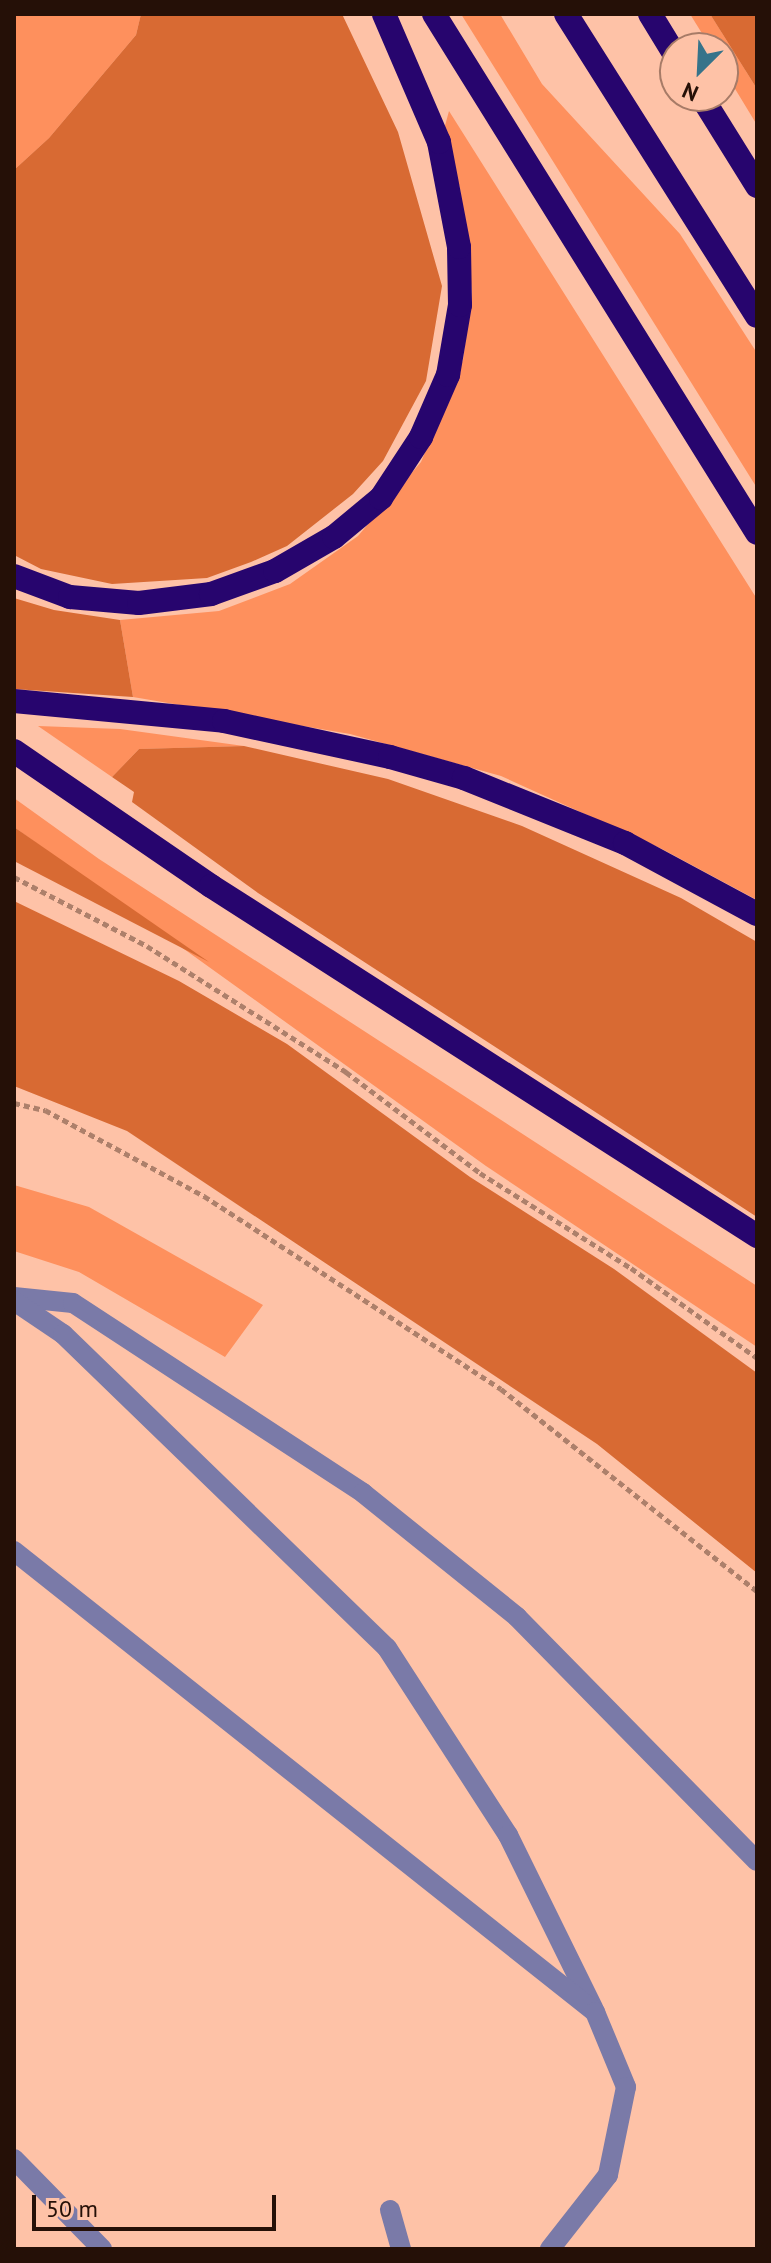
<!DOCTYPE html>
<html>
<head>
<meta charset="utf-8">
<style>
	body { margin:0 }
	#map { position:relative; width:771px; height:2263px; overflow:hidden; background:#fec2a7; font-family:"PT Sans",sans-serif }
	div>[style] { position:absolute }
	.green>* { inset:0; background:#fe905d }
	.forest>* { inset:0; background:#d86a33 }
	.path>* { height:5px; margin-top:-2.5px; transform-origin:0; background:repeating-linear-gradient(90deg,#ad806b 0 6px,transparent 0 10px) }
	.minor>* { height:20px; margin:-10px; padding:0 10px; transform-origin:10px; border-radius:10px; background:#7a7aa8 }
	.highway>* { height:24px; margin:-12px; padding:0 12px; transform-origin:12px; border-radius:12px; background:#27056e }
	span { translate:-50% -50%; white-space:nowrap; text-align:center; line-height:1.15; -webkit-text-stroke:6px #fec2a7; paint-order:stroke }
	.frame { position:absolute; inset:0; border:16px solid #251007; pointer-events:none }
	.north { position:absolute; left:659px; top:32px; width:80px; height:80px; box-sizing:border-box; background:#fec2a7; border:2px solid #a77b67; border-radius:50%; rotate:204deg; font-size:22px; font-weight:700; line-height:32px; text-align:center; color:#251007 }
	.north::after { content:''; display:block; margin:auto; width:28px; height:36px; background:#36738a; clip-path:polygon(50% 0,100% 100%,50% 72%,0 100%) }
	.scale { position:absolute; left:32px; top:2195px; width:244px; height:36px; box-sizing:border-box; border:4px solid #251007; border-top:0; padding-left:10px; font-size:24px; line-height:28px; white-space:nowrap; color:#251007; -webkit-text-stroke:6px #fec2a7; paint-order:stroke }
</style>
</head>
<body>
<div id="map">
	<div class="green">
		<i style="clip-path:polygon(14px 14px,141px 14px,136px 35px,49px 138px,14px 170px)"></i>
		<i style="clip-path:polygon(461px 14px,500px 14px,542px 84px,680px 234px,757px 353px,757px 488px)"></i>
		<i style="clip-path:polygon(690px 14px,710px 14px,757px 89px,757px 125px,723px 69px,723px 48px,711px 48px)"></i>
		<i style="clip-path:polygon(449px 111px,757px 599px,757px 900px,662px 849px,501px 776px,350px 734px,133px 697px,120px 620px,219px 611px,290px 584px,358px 536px,421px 462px,463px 360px,472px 292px,460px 188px,443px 133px)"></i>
		<i style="clip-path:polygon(38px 726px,120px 729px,244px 746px,139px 749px,112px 777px)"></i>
		<i style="clip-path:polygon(14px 798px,99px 859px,757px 1286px,757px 1347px,486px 1166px,14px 827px)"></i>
		<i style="clip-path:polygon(14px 1185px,89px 1207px,263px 1305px,225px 1357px,79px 1272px,14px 1251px)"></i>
	</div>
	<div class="forest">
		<i style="clip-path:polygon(141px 14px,342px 14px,398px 132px,442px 286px,426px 381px,383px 461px,353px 494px,287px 546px,251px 562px,207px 578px,112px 584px,41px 569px,14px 555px,14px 170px,49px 138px,136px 35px)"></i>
		<i style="clip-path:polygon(710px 14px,757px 14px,757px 89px)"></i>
		<i style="clip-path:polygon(14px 598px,54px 610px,120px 620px,133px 697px,14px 689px)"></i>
		<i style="clip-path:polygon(244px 746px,388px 779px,522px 826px,681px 898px,757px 942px,757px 1217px,258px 893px,132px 802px,134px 792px,112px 777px,139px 749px)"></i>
		<i style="clip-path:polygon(14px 827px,209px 962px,14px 861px)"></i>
		<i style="clip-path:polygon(14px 901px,179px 981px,287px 1044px,470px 1177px,614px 1269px,757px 1373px,757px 1573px,597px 1444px,127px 1131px,14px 1086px)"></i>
	</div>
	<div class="path">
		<i style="left:14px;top:877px;width:150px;rotate:27.4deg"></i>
		<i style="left:147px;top:946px;width:236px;rotate:32.3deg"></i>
		<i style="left:346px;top:1072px;width:168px;rotate:37deg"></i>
		<i style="left:480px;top:1173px;width:178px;rotate:32.2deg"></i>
		<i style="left:631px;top:1268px;width:155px;rotate:35.5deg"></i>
		<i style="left:14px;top:1103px;width:32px;rotate:13deg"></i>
		<i style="left:45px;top:1110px;width:181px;rotate:28.4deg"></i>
		<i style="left:204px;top:1196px;width:354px;rotate:33deg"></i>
		<i style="left:501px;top:1389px;width:326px;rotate:38.3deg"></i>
	</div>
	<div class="minor">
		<i style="left:14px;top:1297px;width:59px;rotate:5.8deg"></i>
		<i style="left:73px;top:1303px;width:347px;rotate:33.2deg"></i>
		<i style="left:363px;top:1493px;width:198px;rotate:38.8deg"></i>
		<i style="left:517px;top:1617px;width:342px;rotate:45.5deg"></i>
		<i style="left:14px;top:1301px;width:59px;rotate:34deg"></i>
		<i style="left:63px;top:1334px;width:451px;rotate:44.1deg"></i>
		<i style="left:387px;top:1648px;width:223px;rotate:57.1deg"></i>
		<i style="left:508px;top:1835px;width:193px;rotate:63.8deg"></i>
		<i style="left:14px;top:1551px;width:742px;rotate:38.43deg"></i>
		<i style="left:595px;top:2012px;width:81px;rotate:67.5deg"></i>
		<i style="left:626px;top:2087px;width:90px;rotate:101.6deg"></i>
		<i style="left:608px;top:2175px;width:94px;rotate:128.1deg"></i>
		<i style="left:14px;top:2159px;width:126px;rotate:45.6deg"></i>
		<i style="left:390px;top:2210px;width:41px;rotate:74.2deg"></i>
	</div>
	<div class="highway">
		<i style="left:434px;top:14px;width:611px;rotate:58.1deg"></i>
		<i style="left:566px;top:14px;width:357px;rotate:57.7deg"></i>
		<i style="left:650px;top:14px;width:48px;rotate:58.6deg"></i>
		<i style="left:701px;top:96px;width:106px;rotate:58.1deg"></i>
		<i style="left:14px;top:576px;width:60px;rotate:20.6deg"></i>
		<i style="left:70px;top:597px;width:69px;rotate:5deg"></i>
		<i style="left:139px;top:603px;width:73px;rotate:-7.1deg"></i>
		<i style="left:211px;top:594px;width:68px;rotate:-19.8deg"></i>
		<i style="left:275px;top:571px;width:68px;rotate:-30deg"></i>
		<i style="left:334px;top:537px;width:61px;rotate:-39.7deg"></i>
		<i style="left:381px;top:498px;width:73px;rotate:-56.7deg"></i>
		<i style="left:421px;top:437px;width:68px;rotate:-66.5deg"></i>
		<i style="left:448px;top:375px;width:71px;rotate:-80.3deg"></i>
		<i style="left:460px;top:305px;width:58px;rotate:-91deg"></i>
		<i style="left:459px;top:247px;width:107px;rotate:-100.8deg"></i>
		<i style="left:439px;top:142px;width:139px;rotate:-113.3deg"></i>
		<i style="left:14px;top:701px;width:211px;rotate:5.4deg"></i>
		<i style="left:224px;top:721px;width:170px;rotate:12.2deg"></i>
		<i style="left:390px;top:757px;width:77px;rotate:15.8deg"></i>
		<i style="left:464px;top:778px;width:174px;rotate:22deg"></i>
		<i style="left:625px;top:843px;width:150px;rotate:28.3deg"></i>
		<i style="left:14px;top:751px;width:239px;rotate:34.4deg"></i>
		<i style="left:211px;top:886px;width:649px;rotate:32.66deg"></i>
	</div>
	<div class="frame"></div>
	<div class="north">N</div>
	<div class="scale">50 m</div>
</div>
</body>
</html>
